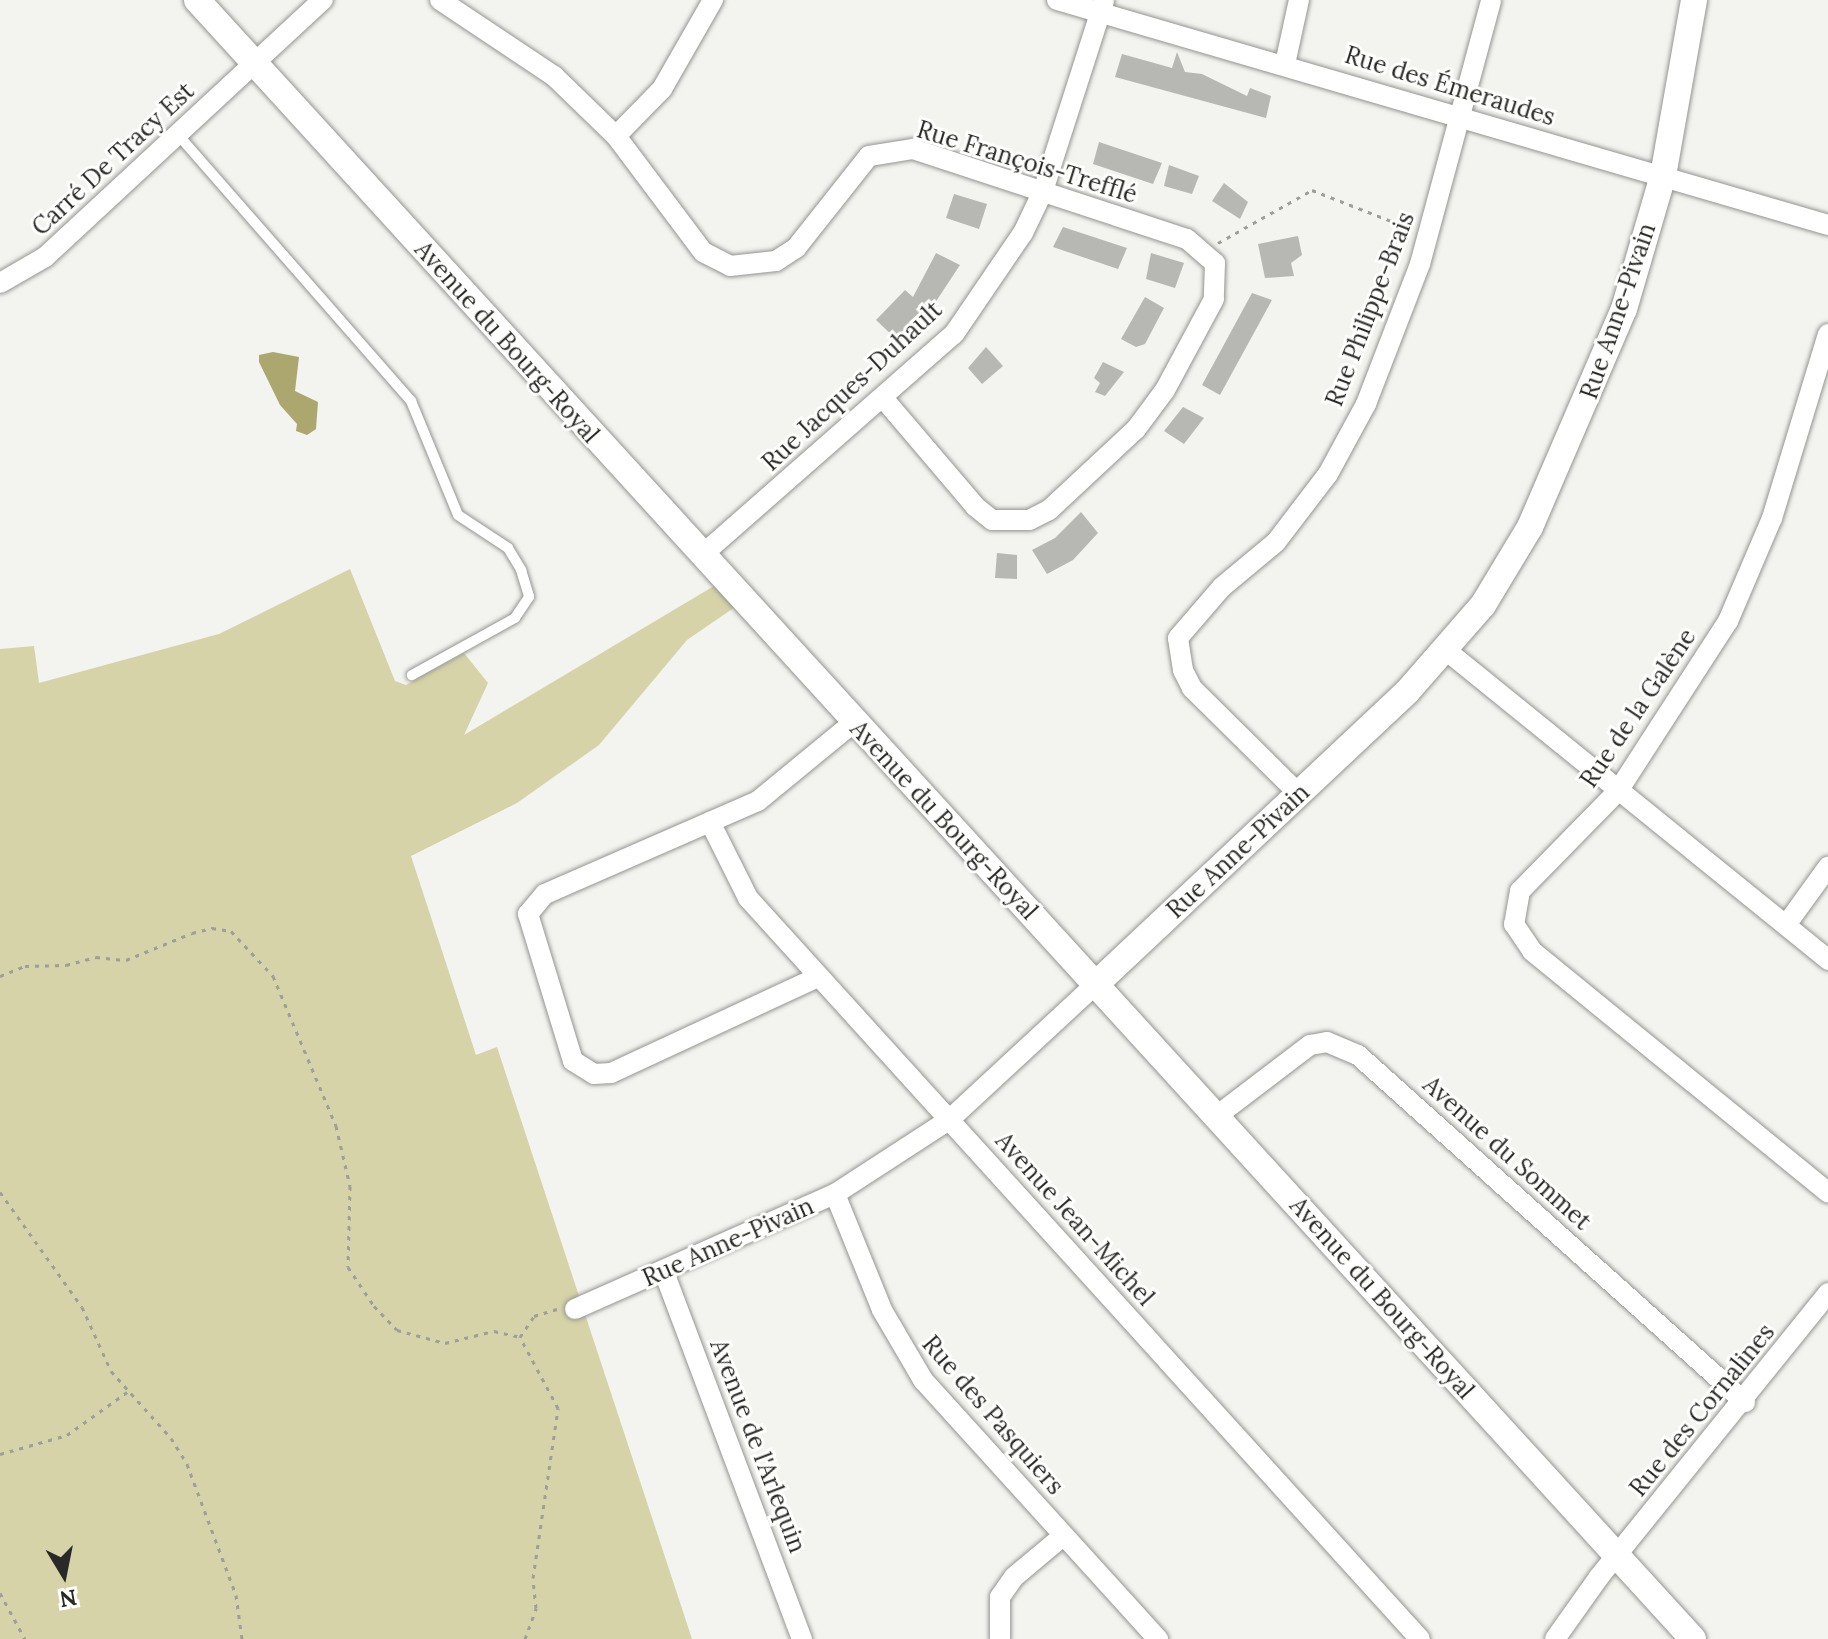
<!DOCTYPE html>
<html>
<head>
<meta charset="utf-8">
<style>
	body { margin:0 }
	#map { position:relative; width:1828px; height:1639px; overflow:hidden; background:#f3f3f0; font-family:Lora,serif }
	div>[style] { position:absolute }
	.green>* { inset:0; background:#d5d3a7 }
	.water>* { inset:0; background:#aba76f }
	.building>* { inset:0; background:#b7b7b4 }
	.path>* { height:3px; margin-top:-1.5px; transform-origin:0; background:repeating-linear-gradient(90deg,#9e9e9b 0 4px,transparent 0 10px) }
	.roads { filter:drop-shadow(0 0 2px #949491) drop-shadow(0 0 2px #949491) }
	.service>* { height:10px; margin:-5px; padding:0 5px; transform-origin:5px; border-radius:5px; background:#fff }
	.minor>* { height:20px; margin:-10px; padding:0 10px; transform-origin:10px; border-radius:10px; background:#fff }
	.tertiary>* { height:26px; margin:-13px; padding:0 13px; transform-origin:13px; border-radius:13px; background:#fff }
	span { translate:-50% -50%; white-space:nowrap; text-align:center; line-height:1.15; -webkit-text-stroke:6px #fffffe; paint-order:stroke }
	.street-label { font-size:24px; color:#292927 }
	.north { position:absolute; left:24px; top:1535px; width:80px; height:80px; -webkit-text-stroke:6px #fffffe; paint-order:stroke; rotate:170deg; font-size:22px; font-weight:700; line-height:32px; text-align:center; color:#292927 }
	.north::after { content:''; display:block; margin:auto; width:28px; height:36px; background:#292927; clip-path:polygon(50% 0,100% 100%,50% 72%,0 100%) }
</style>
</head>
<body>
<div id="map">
	<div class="green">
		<i style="clip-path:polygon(350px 569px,395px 681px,406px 685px,464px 653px,488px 683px,464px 735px,719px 583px,735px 607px,687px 640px,599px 745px,517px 803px,411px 856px,476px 1055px,497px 1047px,692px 1639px,0 1639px,0 649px,34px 646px,39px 683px,219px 634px)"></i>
	</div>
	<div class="water">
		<i style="clip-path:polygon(273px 352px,299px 357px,295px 391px,318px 402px,316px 429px,307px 435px,296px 431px,297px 424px,280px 405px,259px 362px,259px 355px)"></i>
	</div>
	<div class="building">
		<i style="clip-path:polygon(1177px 52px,1185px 72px,1202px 74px,1247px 96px,1250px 88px,1271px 96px,1266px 118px,1115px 77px,1122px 54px,1172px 68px)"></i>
		<i style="clip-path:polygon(1099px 142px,1162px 163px,1153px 184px,1093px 164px)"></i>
		<i style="clip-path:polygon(1169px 165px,1199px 176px,1192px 194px,1164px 186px)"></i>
		<i style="clip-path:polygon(1224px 183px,1248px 202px,1240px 219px,1212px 201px)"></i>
		<i style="clip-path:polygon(954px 194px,987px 204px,979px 229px,946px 218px)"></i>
		<i style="clip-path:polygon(1063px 227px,1127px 248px,1118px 269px,1053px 247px)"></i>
		<i style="clip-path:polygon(1298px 236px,1302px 255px,1291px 263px,1294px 276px,1265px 278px,1258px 244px)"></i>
		<i style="clip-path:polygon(936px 253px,960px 265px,933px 306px,895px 338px,876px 320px,905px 290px,913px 297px)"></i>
		<i style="clip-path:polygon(1151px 253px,1184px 263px,1175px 288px,1146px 279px)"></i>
		<i style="clip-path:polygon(1252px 293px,1272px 300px,1220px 395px,1202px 385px)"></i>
		<i style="clip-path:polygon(1145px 297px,1164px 308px,1145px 344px,1136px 347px,1121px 339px)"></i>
		<i style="clip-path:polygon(986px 347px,1003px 366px,982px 384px,968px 368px)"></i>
		<i style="clip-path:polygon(1103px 362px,1124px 372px,1105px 396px,1095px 392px,1100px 383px,1094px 378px)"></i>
		<i style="clip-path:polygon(1183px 407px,1204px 418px,1184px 444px,1164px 431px)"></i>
		<i style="clip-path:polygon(1081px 512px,1098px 533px,1073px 560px,1047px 574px,1032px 550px,1055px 538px)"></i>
		<i style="clip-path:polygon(997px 553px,1017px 555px,1017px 579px,995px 578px)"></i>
	</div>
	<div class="path">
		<i style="left:1218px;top:243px;width:108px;rotate:-29.4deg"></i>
		<i style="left:1312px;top:190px;width:104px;rotate:21.4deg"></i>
		<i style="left:0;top:976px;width:27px;rotate:-22deg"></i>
		<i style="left:25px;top:966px;width:41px;rotate:-1.4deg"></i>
		<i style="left:66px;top:965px;width:31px;rotate:-15deg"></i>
		<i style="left:96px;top:957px;width:30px;rotate:6deg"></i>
		<i style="left:126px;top:960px;width:71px;rotate:-22.2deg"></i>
		<i style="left:192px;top:933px;width:21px;rotate:-14deg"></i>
		<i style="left:212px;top:928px;width:19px;rotate:9deg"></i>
		<i style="left:231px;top:931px;width:62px;rotate:47deg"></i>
		<i style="left:273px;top:976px;width:163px;rotate:67.2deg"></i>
		<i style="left:336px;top:1126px;width:62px;rotate:76.9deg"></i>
		<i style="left:350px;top:1186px;width:81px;rotate:91.4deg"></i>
		<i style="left:348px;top:1267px;width:47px;rotate:56.3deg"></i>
		<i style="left:374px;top:1306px;width:33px;rotate:46deg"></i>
		<i style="left:397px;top:1330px;width:50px;rotate:15.2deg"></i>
		<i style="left:445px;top:1343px;width:50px;rotate:-13.8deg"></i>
		<i style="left:494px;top:1331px;width:27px;rotate:13deg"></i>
		<i style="left:0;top:1192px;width:141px;rotate:54.5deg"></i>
		<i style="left:82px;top:1307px;width:70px;rotate:65.6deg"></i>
		<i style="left:111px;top:1371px;width:90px;rotate:48.2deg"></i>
		<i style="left:171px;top:1438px;width:31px;rotate:58deg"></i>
		<i style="left:187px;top:1464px;width:140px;rotate:69.5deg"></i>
		<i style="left:236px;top:1595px;width:44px;rotate:82.2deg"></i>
		<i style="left:0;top:1454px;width:70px;rotate:-15.8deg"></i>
		<i style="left:67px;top:1435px;width:74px;rotate:-35.6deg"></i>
		<i style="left:0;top:1593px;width:52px;rotate:61.5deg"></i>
		<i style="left:525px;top:1639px;width:33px;rotate:-70deg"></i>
		<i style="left:536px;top:1608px;width:30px;rotate:-96deg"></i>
		<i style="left:533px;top:1578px;width:172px;rotate:-81.6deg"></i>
		<i style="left:558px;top:1408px;width:81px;rotate:-118.2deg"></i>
		<i style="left:520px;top:1337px;width:25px;rotate:-56deg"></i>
		<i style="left:534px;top:1316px;width:24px;rotate:-17deg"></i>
	</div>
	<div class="roads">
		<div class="service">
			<i style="left:180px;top:137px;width:351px;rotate:48.8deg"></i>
			<i style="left:411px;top:401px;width:123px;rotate:67.6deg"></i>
			<i style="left:458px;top:515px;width:60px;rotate:33.4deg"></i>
			<i style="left:508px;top:548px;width:26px;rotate:59deg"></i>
			<i style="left:521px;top:570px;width:28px;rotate:73deg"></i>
			<i style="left:529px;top:597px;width:25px;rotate:124deg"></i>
			<i style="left:515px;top:618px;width:118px;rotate:151deg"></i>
		</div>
		<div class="minor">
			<i style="left:440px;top:0;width:137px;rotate:33.7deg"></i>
			<i style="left:554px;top:76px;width:86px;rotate:44.1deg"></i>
			<i style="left:616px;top:136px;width:145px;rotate:53.1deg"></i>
			<i style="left:703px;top:252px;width:30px;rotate:27deg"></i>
			<i style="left:730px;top:266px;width:46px;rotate:-6.2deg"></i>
			<i style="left:776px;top:261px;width:24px;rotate:-33deg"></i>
			<i style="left:796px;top:248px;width:117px;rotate:-51.6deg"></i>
			<i style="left:869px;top:156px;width:45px;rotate:-9deg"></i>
			<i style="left:913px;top:149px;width:288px;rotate:18.2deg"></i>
			<i style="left:1187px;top:239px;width:37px;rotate:41deg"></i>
			<i style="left:1215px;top:263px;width:36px;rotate:92deg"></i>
			<i style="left:1214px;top:299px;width:103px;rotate:118.3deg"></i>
			<i style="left:1165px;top:390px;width:49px;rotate:126.6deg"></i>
			<i style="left:1136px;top:429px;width:119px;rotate:137deg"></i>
			<i style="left:1049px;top:510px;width:22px;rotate:153deg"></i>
			<i style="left:1029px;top:520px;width:37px;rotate:180deg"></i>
			<i style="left:992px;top:520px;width:22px;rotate:-141deg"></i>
			<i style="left:975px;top:506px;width:142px;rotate:-130.4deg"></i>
			<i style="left:1057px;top:0;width:803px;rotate:16.27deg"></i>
			<i style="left:1285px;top:64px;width:66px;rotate:-77.7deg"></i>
			<i style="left:616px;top:136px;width:66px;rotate:-45.6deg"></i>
			<i style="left:662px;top:89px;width:103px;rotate:-60.2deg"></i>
			<i style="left:0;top:283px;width:52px;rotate:-30deg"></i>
			<i style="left:45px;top:257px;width:379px;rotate:-42.8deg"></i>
			<i style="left:1828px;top:334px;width:192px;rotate:106.9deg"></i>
			<i style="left:1772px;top:518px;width:112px;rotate:113.1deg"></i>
			<i style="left:1728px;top:621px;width:202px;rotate:122.9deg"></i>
			<i style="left:1618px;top:791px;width:140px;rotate:134.4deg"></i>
			<i style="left:1520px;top:891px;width:34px;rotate:100deg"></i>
			<i style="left:1514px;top:924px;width:32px;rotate:56deg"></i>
			<i style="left:1532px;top:951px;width:382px;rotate:39.2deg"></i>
			<i style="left:702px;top:555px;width:335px;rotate:-41.3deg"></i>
			<i style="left:954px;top:334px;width:122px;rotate:-55.7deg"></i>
			<i style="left:1023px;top:233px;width:47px;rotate:-64.5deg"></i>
			<i style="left:1043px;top:191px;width:200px;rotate:-72.2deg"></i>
			<i style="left:1447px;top:651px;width:491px;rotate:39deg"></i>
			<i style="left:1299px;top:794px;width:151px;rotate:-135.3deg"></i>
			<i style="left:1192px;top:688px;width:20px;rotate:-117deg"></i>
			<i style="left:1183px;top:670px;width:32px;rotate:-99deg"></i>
			<i style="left:1178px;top:638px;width:67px;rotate:-49.2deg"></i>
			<i style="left:1222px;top:587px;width:70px;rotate:-39.8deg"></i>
			<i style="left:1276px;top:542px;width:86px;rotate:-52.6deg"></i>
			<i style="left:1328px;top:474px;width:80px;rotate:-61.5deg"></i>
			<i style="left:1366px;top:404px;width:150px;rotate:-68.9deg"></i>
			<i style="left:1420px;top:264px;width:273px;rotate:-74.9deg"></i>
			<i style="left:710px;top:822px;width:85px;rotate:63.4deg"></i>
			<i style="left:748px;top:898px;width:1000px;rotate:47.8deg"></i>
			<i style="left:1786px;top:925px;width:72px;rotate:-54.1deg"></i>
			<i style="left:818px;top:977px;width:228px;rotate:155.1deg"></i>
			<i style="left:611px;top:1073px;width:17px;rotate:177deg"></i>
			<i style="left:594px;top:1074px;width:25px;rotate:-148deg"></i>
			<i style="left:573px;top:1061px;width:154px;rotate:-107deg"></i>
			<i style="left:528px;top:914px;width:26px;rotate:-50deg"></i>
			<i style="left:545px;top:894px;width:232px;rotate:-23.6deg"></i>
			<i style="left:758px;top:801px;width:123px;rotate:-39.4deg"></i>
			<i style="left:1218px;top:1115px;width:116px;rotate:-37.3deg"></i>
			<i style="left:1310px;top:1045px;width:17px;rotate:-10deg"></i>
			<i style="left:1327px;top:1042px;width:34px;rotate:23deg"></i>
			<i style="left:1358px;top:1055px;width:520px;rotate:41.88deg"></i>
			<i style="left:835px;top:1194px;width:125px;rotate:67.9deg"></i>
			<i style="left:882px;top:1310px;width:81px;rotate:59.6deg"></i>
			<i style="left:923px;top:1380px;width:350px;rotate:47.8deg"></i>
			<i style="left:664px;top:1272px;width:392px;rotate:69.4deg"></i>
			<i style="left:575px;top:1309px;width:284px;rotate:-23.9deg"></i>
			<i style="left:835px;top:1194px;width:136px;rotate:-33deg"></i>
			<i style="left:949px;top:1120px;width:200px;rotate:-42.8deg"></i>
			<i style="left:1000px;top:1639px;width:42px;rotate:-90deg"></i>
			<i style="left:1000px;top:1597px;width:24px;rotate:-55deg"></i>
			<i style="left:1014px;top:1577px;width:64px;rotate:-39.9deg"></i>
			<i style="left:1555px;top:1639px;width:76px;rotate:-54.6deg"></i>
			<i style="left:1599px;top:1577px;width:365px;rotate:-51.1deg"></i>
		</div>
		<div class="tertiary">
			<i style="left:197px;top:0;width:2219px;rotate:47.61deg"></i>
			<i style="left:1096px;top:984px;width:427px;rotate:-43.2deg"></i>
			<i style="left:1407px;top:692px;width:116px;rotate:-48.9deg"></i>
			<i style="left:1483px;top:605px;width:91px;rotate:-58.9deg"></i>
			<i style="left:1530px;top:527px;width:237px;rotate:-66.7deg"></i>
			<i style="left:1624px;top:309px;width:139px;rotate:-73.7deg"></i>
			<i style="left:1663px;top:176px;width:179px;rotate:-80deg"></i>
		</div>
	</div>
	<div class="street-label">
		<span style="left:1450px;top:86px;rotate:17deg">Rue des Émeraudes</span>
		<span style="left:113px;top:159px;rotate:-43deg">Carré De Tracy Est</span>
		<span style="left:1027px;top:162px;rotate:17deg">Rue François-Trefflé</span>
		<span style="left:1370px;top:309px;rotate:-69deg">Rue Philippe-Brais</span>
		<span style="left:1618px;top:311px;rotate:-71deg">Rue Anne-Pivain</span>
		<span style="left:507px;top:342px;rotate:48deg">Avenue du Bourg-Royal</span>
		<span style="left:852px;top:386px;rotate:-43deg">Rue Jacques-Duhault</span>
		<span style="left:1638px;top:708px;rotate:-56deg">Rue de la Galène</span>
		<span style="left:944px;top:820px;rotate:47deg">Avenue du Bourg-Royal</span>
		<span style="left:1238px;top:851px;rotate:-43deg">Rue Anne-Pivain</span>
		<span style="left:1507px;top:1153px;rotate:42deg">Avenue du Sommet</span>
		<span style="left:1075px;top:1219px;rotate:48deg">Avenue Jean-Michel</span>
		<span style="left:728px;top:1242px;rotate:-24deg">Rue Anne-Pivain</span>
		<span style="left:1382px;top:1298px;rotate:48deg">Avenue du Bourg-Royal</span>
		<span style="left:1702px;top:1410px;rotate:-51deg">Rue des Cornalines</span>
		<span style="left:993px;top:1415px;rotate:49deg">Rue des Pasquiers</span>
		<span style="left:758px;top:1446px;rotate:69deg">Avenue de l'Arlequin</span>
	</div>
	<div class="north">N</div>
</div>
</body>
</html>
